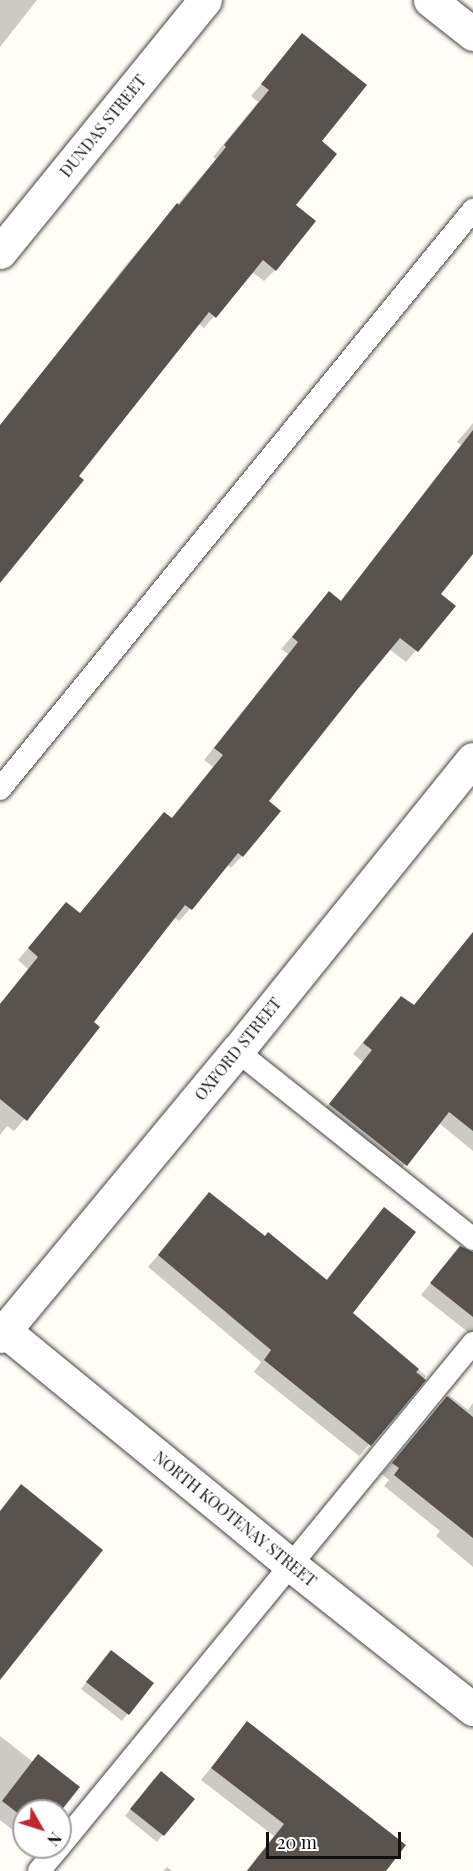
<!DOCTYPE html>
<html>
<head>
<meta charset="utf-8">
<style>
	body { margin:0 }
	#map { position:relative; width:473px; height:1871px; overflow:hidden; background:#fffdf5; font-family:"Playfair Display",serif }
	div>[style] { position:absolute }
	.shadow>* { inset:0; background:#0003 }
	.building>* { inset:0; background:#5a524d }
	.roads { filter:drop-shadow(0 0 2px #444) drop-shadow(0 0 2px #444) }
	.lane>* { height:22px; margin:-11px; padding:0 11px; transform-origin:11px; border-radius:11px; background:#fff }
	.street>* { height:33px; margin:-16.5px; padding:0 16.5px; transform-origin:16.5px; border-radius:16.5px; background:#fff }
	span { translate:-50% -50%; white-space:nowrap; text-align:center; line-height:1.15; -webkit-text-stroke:6px #fff; paint-order:stroke }
	.street-label { font-size:16px; color:#111 }
	.north { position:absolute; left:12px; top:1799px; width:60px; height:60px; box-sizing:border-box; background:#fff; border:2px solid #a0a0a0; border-radius:50%; rotate:129deg; font-size:16px; font-weight:700; line-height:24px; text-align:center; color:#111 }
	.north::after { content:''; display:block; margin:auto; width:21px; height:27px; background:#c4262e; clip-path:polygon(50% 0,100% 100%,50% 72%,0 100%) }
	.scale { position:absolute; left:266px; top:1832px; width:135px; height:27px; box-sizing:border-box; border:3px solid #111; border-top:0; padding-left:8px; font-size:18px; line-height:21px; white-space:nowrap; color:#111; -webkit-text-stroke:4px #fff; paint-order:stroke }
</style>
</head>
<body>
<div id="map">
	<div class="shadow">
		<i style="clip-path:polygon(0 0,37px 0,0 47px)"></i>
		<i style="clip-path:polygon(302px 35px,320px 141px,294px 205px,275px 270px,264px 281px,252px 272px,204px 328px,198px 323px,77px 476px,0 581px,0 427px,125px 266px,216px 159px,213px 157px,258px 102px,251px 96px)"></i>
		<i style="clip-path:polygon(473px 423px,473px 550px,439px 594px,454px 606px,406px 662px,389px 649px,267px 802px,279px 811px,242px 856px,231px 868px,227px 864px,190px 909px,179px 921px,174px 917px,92px 1023px,60px 1078px,14px 1131px,7px 1126px,0 1135px,0 1004px,28px 969px,18px 960px,66px 904px,79px 915px,153px 825px,164px 814px,171px 819px,213px 767px,204px 760px,288px 654px,281px 649px,329px 593px,340px 602px,461px 445px,457px 442px)"></i>
		<i style="clip-path:polygon(473px 933px,473px 1151px,439px 1123px,395px 1176px,319px 1116px,363px 1062px,353px 1054px,391px 1008px,401px 998px,413px 1007px)"></i>
		<i style="clip-path:polygon(210px 1194px,264px 1238px,325px 1281px,384px 1209px,351px 1313px,426px 1376px,359px 1456px,254px 1372px,261px 1362px,148px 1267px)"></i>
		<i style="clip-path:polygon(473px 1253px,473px 1336px,421px 1295px,450px 1260px)"></i>
		<i style="clip-path:polygon(449px 1395px,468px 1410px,473px 1403px,473px 1567px,436px 1536px,440px 1531px,384px 1486px,389px 1480px,382px 1474px)"></i>
		<i style="clip-path:polygon(105px 1658px,152px 1684px,122px 1721px,81px 1689px)"></i>
		<i style="clip-path:polygon(247px 1723px,383px 1871px,246px 1871px,274px 1836px,201px 1780px)"></i>
		<i style="clip-path:polygon(0 1736px,33px 1762px,24px 1811px,24px 1839px,0 1820px)"></i>
		<i style="clip-path:polygon(154px 1779px,192px 1799px,157px 1842px,125px 1816px)"></i>
		<i style="clip-path:polygon(167px 1867px,172px 1871px,163px 1871px)"></i>
	</div>
	<div class="building">
		<i style="clip-path:polygon(302px 33px,367px 85px,322px 141px,337px 154px,296px 205px,316px 221px,276px 271px,263px 260px,216px 318px,209px 312px,79px 476px,84px 480px,0 583px,0 425px,177px 203px,179px 205px,226px 147px,224px 145px,269px 90px,261px 84px)"></i>
		<i style="clip-path:polygon(473px 430px,473px 554px,441px 594px,456px 606px,418px 652px,400px 638px,357px 690px,269px 801px,281px 811px,243px 857px,238px 853px,192px 910px,185px 905px,94px 1022px,100px 1027px,27px 1121px,0 1099px,0 1004px,38px 957px,28px 948px,66px 902px,80px 913px,164px 812px,172px 818px,223px 755px,214px 748px,298px 642px,292px 637px,329px 591px,341px 601px)"></i>
		<i style="clip-path:polygon(473px 932px,473px 1131px,449px 1112px,407px 1166px,329px 1104px,372px 1050px,363px 1043px,401px 996px,414px 1005px)"></i>
		<i style="clip-path:polygon(209px 1192px,265px 1236px,268px 1232px,327px 1280px,384px 1207px,416px 1232px,353px 1313px,419px 1369px,416px 1372px,426px 1380px,371px 1446px,264px 1360px,271px 1350px,158px 1255px)"></i>
		<i style="clip-path:polygon(460px 1246px,473px 1252px,473px 1317px,430px 1283px)"></i>
		<i style="clip-path:polygon(447px 1396px,473px 1417px,473px 1538px,394px 1475px,399px 1468px,392px 1463px)"></i>
		<i style="clip-path:polygon(21px 1484px,103px 1550px,0 1680px,0 1511px)"></i>
		<i style="clip-path:polygon(111px 1650px,154px 1683px,129px 1715px,86px 1682px)"></i>
		<i style="clip-path:polygon(247px 1721px,406px 1845px,386px 1871px,247px 1871px,284px 1824px,211px 1768px)"></i>
		<i style="clip-path:polygon(38px 1754px,80px 1787px,60px 1812px,24px 1811px,24px 1818px,2px 1801px)"></i>
		<i style="clip-path:polygon(161px 1771px,195px 1799px,164px 1836px,130px 1809px)"></i>
	</div>
	<div class="roads">
		<div class="lane">
			<i style="left:0;top:789px;width:748px;rotate:-50.75deg"></i>
			<i style="left:237px;top:1051px;width:302px;rotate:38.5deg"></i>
			<i style="left:60px;top:1846px;width:651px;rotate:-50.61deg"></i>
			<i style="left:39px;top:1871px;width:31px;rotate:-50deg"></i>
		</div>
		<div class="street">
			<i style="left:430px;top:0;width:55px;rotate:38.3deg"></i>
			<i style="left:0;top:252px;width:325px;rotate:-50.9deg"></i>
			<i style="left:0;top:1327px;width:376px;rotate:39.3deg"></i>
			<i style="left:291px;top:1565px;width:232px;rotate:38.4deg"></i>
			<i style="left:0;top:1336px;width:371px;rotate:-50.3deg"></i>
			<i style="left:237px;top:1051px;width:375px;rotate:-51.1deg"></i>
		</div>
	</div>
	<div class="street-label">
		<span style="left:103px;top:126px;rotate:-51deg">DUNDAS STREET</span>
		<span style="left:238px;top:1049px;rotate:-51deg">OXFORD STREET</span>
		<span style="left:235px;top:1519px;rotate:39deg">NORTH KOOTENAY STREET</span>
	</div>
	<div class="north">N</div>
	<div class="scale">20 m</div>
</div>
</body>
</html>
